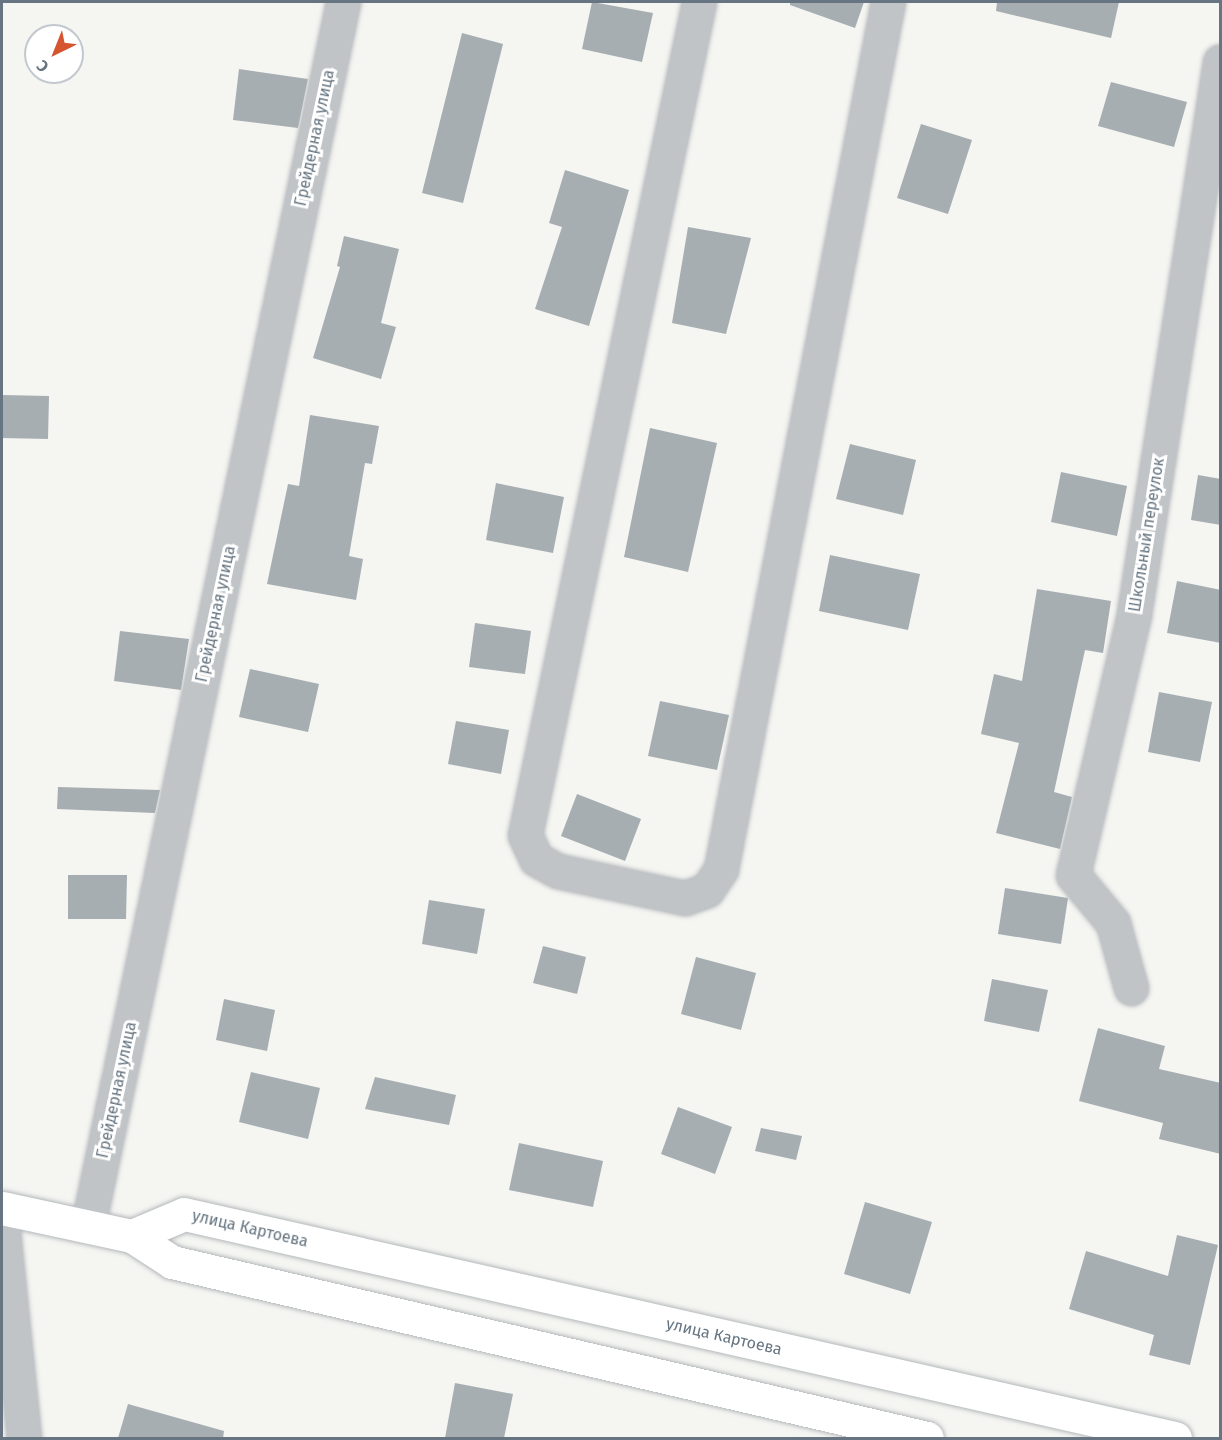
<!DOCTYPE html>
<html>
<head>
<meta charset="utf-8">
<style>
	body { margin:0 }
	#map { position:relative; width:1222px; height:1440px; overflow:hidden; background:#f5f5f2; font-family:"Fira Sans",sans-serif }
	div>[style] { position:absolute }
	.building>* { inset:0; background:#a6aeb2 }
	.roads { filter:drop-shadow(0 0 2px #b4b8bb) drop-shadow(0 0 2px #b4b8bb) }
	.minor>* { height:33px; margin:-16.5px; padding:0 16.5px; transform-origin:16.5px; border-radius:16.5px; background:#c0c4c7 }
	.major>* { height:33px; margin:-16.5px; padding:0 16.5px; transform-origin:16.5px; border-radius:16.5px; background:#fff }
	span { translate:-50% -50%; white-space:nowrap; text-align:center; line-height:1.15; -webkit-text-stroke:6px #fff; paint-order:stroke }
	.street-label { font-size:16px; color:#667581 }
	.frame { position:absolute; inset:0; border:3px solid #667581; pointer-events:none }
	.north { position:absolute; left:24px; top:24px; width:60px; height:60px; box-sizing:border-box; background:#fff; border:2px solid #c2c8cd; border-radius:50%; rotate:223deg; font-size:16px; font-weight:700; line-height:24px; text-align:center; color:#667581 }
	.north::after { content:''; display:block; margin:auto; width:21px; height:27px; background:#d65531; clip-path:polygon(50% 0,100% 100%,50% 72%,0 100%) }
</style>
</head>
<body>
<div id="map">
	<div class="building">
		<i style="clip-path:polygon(592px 2px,653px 13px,642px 62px,582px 49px)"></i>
		<i style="clip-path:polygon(790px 2px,864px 2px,855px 28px,790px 5px)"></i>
		<i style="clip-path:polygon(997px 2px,1119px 2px,1111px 38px,996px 11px)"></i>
		<i style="clip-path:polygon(462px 33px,503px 44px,463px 203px,422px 193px)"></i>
		<i style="clip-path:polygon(239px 69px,308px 79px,298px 128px,233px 120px)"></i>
		<i style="clip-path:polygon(1111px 82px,1187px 102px,1174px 147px,1098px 126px)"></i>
		<i style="clip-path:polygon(921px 124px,972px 140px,948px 214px,897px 198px)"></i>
		<i style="clip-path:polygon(565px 170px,629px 190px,589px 326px,535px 309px,562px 227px,549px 223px)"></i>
		<i style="clip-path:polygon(688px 227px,751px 238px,726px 334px,672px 323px)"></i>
		<i style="clip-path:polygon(344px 236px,399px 249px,381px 323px,396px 327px,381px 379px,313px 358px,340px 267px,337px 266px)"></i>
		<i style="clip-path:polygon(2px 395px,49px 396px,48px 439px,2px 438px)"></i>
		<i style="clip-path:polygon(310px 415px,379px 426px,372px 464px,365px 463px,349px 556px,363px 559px,356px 600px,267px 584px,288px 484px,299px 486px)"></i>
		<i style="clip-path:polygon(650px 428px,717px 443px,688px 572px,624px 557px)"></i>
		<i style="clip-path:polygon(850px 444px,916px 460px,903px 515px,836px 499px)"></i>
		<i style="clip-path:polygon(1061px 472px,1127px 486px,1117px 536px,1051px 522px)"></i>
		<i style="clip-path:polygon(1198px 475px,1221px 479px,1221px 525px,1191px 520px)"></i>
		<i style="clip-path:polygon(496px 483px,564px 497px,553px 553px,486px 540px)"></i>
		<i style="clip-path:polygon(830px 555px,920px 574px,908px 630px,819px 611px)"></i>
		<i style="clip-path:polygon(1177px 581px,1221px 590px,1221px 643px,1167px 633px)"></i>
		<i style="clip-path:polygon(1037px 589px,1111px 601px,1103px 653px,1085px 650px,1054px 792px,1072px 797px,1060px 849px,996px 833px,1019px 743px,981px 734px,994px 674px,1022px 681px)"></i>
		<i style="clip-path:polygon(475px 623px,531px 631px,525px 674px,469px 667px)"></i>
		<i style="clip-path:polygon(120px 631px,189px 639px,181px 690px,114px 681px)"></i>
		<i style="clip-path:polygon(250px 669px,319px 684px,308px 732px,239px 717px)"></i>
		<i style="clip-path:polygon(1159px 692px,1212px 702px,1200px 762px,1148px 752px)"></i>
		<i style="clip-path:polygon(660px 701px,729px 715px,717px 770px,648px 756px)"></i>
		<i style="clip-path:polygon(456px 721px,509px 730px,501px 774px,448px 764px)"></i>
		<i style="clip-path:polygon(58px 787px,160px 790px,155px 813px,57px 809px)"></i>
		<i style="clip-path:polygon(577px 794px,641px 819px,625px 861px,561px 836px)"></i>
		<i style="clip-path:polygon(68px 875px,127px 875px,126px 919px,68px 919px)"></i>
		<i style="clip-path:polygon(1005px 888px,1068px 898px,1061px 944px,998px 934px)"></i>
		<i style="clip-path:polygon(429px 900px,485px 909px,477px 954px,422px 944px)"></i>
		<i style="clip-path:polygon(543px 946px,586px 957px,577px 994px,533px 983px)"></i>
		<i style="clip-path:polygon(696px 957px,756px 973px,741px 1030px,681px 1014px)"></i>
		<i style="clip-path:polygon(992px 979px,1048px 990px,1039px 1032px,984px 1021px)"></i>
		<i style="clip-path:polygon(224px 999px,275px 1010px,267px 1051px,216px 1040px)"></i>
		<i style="clip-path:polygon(1098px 1028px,1165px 1046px,1159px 1069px,1221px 1083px,1221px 1154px,1159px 1139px,1163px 1123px,1079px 1101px)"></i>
		<i style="clip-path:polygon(251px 1072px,320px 1088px,308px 1139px,239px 1122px)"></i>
		<i style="clip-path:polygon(375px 1077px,456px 1095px,449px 1125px,365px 1109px)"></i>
		<i style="clip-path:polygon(678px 1107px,732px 1127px,715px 1174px,661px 1154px)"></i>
		<i style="clip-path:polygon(761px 1128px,802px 1136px,796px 1160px,755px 1151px)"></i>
		<i style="clip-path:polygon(519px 1143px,603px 1161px,593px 1207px,509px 1190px)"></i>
		<i style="clip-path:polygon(865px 1202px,932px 1222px,910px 1294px,844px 1274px)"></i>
		<i style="clip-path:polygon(1177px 1235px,1218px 1245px,1190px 1365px,1149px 1355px,1154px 1335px,1069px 1309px,1086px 1251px,1168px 1276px)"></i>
		<i style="clip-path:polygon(455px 1383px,513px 1394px,504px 1438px,445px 1438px)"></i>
		<i style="clip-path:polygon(128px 1404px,224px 1431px,223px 1438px,118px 1438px)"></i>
	</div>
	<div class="roads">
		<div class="minor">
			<i style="left:699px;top:2px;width:851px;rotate:101.8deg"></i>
			<i style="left:525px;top:835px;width:26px;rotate:65deg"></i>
			<i style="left:536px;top:859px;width:25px;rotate:29deg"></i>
			<i style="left:558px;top:871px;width:130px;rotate:12deg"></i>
			<i style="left:685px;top:898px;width:23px;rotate:-20deg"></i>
			<i style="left:707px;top:890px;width:25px;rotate:-56deg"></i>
			<i style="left:721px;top:869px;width:883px;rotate:-79.1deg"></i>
			<i style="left:1131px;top:988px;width:67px;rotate:-105.5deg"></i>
			<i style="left:1113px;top:923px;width:62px;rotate:-129.8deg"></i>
			<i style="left:1073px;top:875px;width:268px;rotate:-76.8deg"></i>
			<i style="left:1134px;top:614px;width:559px;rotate:-81.14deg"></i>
			<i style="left:2px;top:1221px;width:218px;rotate:84.2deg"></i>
			<i style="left:88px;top:1226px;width:1250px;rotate:-78.23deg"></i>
		</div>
		<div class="major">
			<i style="left:2px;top:1208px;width:133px;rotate:12.2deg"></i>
			<i style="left:132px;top:1236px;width:48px;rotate:33deg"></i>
			<i style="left:172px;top:1262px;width:775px;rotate:13.12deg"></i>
			<i style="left:132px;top:1236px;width:56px;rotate:-22.9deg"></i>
			<i style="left:184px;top:1214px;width:1016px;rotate:12.74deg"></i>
		</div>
	</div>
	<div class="street-label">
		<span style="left:315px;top:138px;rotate:-78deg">Грейдерная улица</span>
		<span style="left:1147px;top:535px;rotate:-81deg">Школьный переулок</span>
		<span style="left:216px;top:614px;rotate:-78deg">Грейдерная улица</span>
		<span style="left:117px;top:1090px;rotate:-78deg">Грейдерная улица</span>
		<span style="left:250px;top:1229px;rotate:13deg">улица Картоева</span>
		<span style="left:724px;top:1337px;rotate:13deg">улица Картоева</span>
	</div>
	<div class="frame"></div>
	<div class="north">С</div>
</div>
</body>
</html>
